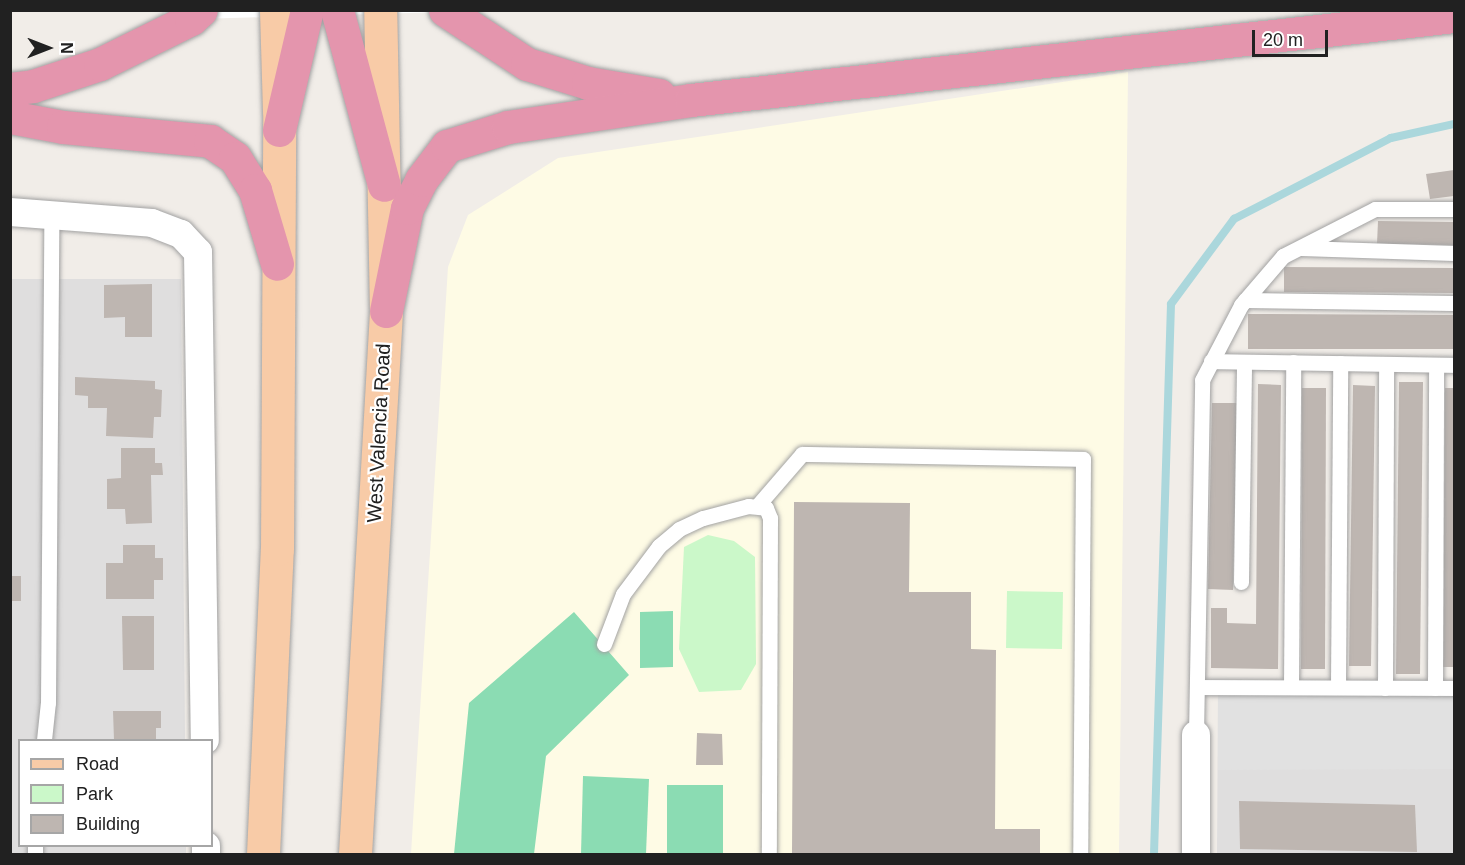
<!DOCTYPE html>
<html>
<head>
<meta charset="utf-8">
<style>
	body { margin:0 }
	#map { position:relative; width:1465px; height:865px; overflow:hidden; background:#f1ede8; font-family:Helvetica,sans-serif }
	div>[style] { position:absolute }
	.residential>* { inset:0; background:#dfdede }
	.education>* { inset:0; background:#fefbe5 }
	.park>* { inset:0; background:#cbf8c9 }
	.pitch>* { inset:0; background:#8bdcb3 }
	.parking>* { inset:0; background:#e1e1e1 }
	.pier>* { inset:0; background:#fff }
	.stream>* { height:8px; margin:-4px; padding:0 4px; transform-origin:4px; border-radius:4px; background:#abd7dc }
	.building>* { inset:0; background:#beb6b1 }
	.roads { filter:drop-shadow(0 0 2px #a2a2a2) drop-shadow(0 0 2px #a2a2a2) }
	.lane>* { height:15px; margin:-7.5px; padding:0 7.5px; transform-origin:7.5px; border-radius:7.5px; background:#fff }
	.street>* { height:28px; margin:-14px; padding:0 14px; transform-origin:14px; border-radius:14px; background:#fff }
	.primary>* { height:33px; margin:-16.5px; padding:0 16.5px; transform-origin:16.5px; border-radius:16.5px; background:#f8cba7 }
	.highway>* { height:33px; margin:-16.5px; padding:0 16.5px; transform-origin:16.5px; border-radius:16.5px; background:#e495ad }
	span { translate:-50% -50%; white-space:nowrap; text-align:center; line-height:1.15; -webkit-text-stroke:4.5px #fff; paint-order:stroke }
	.street-label { font-size:20px; color:#212121 }
	.frame { position:absolute; inset:0; border:12px solid #212121; pointer-events:none }
	.legend { position:absolute; left:18px; top:739px; width:195px; height:108px; box-sizing:border-box; background:#fff; border:2px solid #a6a6a6; margin:0; padding:8px 10px; list-style:none; font-size:18px; color:#212121 }
	.legend li { display:flex; align-items:center; gap:12px; height:30px }
	.legend b { width:30px; border:2px solid #a6a6a6 }
	.north { position:absolute; left:18px; top:18px; width:60px; height:60px; -webkit-text-stroke:4px #fff; paint-order:stroke; rotate:90deg; font-size:16px; font-weight:700; line-height:24px; text-align:center; color:#212121 }
	.north::after { content:''; display:block; margin:auto; width:21px; height:27px; background:#212121; clip-path:polygon(50% 0,100% 100%,50% 72%,0 100%) }
	.scale { position:absolute; left:1252px; top:30px; width:76px; height:27px; box-sizing:border-box; border:3px solid #212121; border-top:0; padding-left:8px; font-size:18px; line-height:21px; white-space:nowrap; color:#212121; -webkit-text-stroke:4px #fff; paint-order:stroke }
</style>
</head>
<body>
<div id="map">
	<div class="residential">
		<i style="clip-path:polygon(11px 279px,181px 279px,185px 740px,20px 740px,20px 846px,186px 846px,186px 854px,11px 854px)"></i>
		<i style="clip-path:polygon(1218px 693px,1454px 693px,1454px 854px,1217px 854px)"></i>
	</div>
	<div class="education">
		<i style="clip-path:polygon(1128px 72px,1119px 854px,411px 854px,448px 267px,468px 215px,558px 158px)"></i>
	</div>
	<div class="park">
		<i style="clip-path:polygon(708px 535px,734px 541px,755px 557px,756px 664px,741px 690px,699px 692px,679px 649px,684px 547px)"></i>
		<i style="clip-path:polygon(1007px 591px,1063px 592px,1062px 649px,1006px 648px)"></i>
	</div>
	<div class="pitch">
		<i style="clip-path:polygon(673px 611px,673px 667px,640px 668px,640px 612px)"></i>
		<i style="clip-path:polygon(574px 612px,629px 675px,546px 756px,534px 854px,454px 854px,469px 703px)"></i>
		<i style="clip-path:polygon(583px 776px,649px 779px,646px 854px,581px 854px)"></i>
		<i style="clip-path:polygon(667px 785px,723px 785px,723px 854px,667px 854px)"></i>
	</div>
	<div class="parking">
		<i style="clip-path:polygon(1454px 693px,1454px 769px,1218px 770px,1218px 694px)"></i>
	</div>
	<div class="pier">
		<i style="clip-path:polygon(164px 10px,478px 11px,163px 20px)"></i>
	</div>
	<div class="stream">
		<i style="left:1154px;top:854px;width:550px;rotate:-88.23deg"></i>
		<i style="left:1171px;top:304px;width:106px;rotate:-53.5deg"></i>
		<i style="left:1234px;top:219px;width:177px;rotate:-27.3deg"></i>
		<i style="left:1391px;top:138px;width:65px;rotate:-12.5deg"></i>
	</div>
	<div class="building">
		<i style="clip-path:polygon(1454px 170px,1454px 196px,1430px 199px,1426px 174px)"></i>
		<i style="clip-path:polygon(1378px 221px,1454px 222px,1454px 245px,1377px 244px)"></i>
		<i style="clip-path:polygon(1284px 267px,1454px 268px,1454px 293px,1284px 292px)"></i>
		<i style="clip-path:polygon(152px 284px,152px 337px,125px 337px,125px 317px,104px 318px,104px 285px)"></i>
		<i style="clip-path:polygon(1248px 314px,1454px 315px,1454px 349px,1248px 349px)"></i>
		<i style="clip-path:polygon(75px 377px,155px 381px,155px 389px,162px 390px,161px 417px,154px 417px,153px 438px,106px 436px,107px 408px,88px 408px,88px 396px,75px 395px)"></i>
		<i style="clip-path:polygon(1399px 382px,1423px 382px,1420px 674px,1396px 674px)"></i>
		<i style="clip-path:polygon(1258px 384px,1281px 385px,1278px 669px,1211px 668px,1211px 608px,1227px 608px,1227px 623px,1256px 624px)"></i>
		<i style="clip-path:polygon(1353px 385px,1375px 386px,1371px 666px,1349px 666px)"></i>
		<i style="clip-path:polygon(1302px 388px,1326px 388px,1325px 669px,1301px 669px)"></i>
		<i style="clip-path:polygon(1445px 388px,1454px 388px,1454px 667px,1443px 667px)"></i>
		<i style="clip-path:polygon(1212px 403px,1237px 403px,1233px 590px,1208px 589px)"></i>
		<i style="clip-path:polygon(121px 448px,155px 448px,155px 463px,162px 463px,163px 475px,151px 475px,152px 523px,126px 524px,125px 509px,107px 509px,107px 479px,121px 478px)"></i>
		<i style="clip-path:polygon(794px 502px,910px 503px,909px 592px,971px 592px,971px 649px,996px 650px,995px 829px,1040px 829px,1040px 854px,792px 854px)"></i>
		<i style="clip-path:polygon(123px 545px,155px 545px,155px 558px,163px 558px,163px 580px,154px 580px,154px 599px,106px 599px,106px 563px,123px 563px)"></i>
		<i style="clip-path:polygon(10px 576px,21px 576px,21px 601px,10px 601px)"></i>
		<i style="clip-path:polygon(122px 616px,154px 616px,154px 670px,123px 670px)"></i>
		<i style="clip-path:polygon(113px 711px,161px 711px,161px 728px,156px 728px,156px 740px,114px 740px)"></i>
		<i style="clip-path:polygon(697px 733px,722px 734px,723px 765px,696px 765px)"></i>
		<i style="clip-path:polygon(1239px 801px,1415px 805px,1417px 852px,1240px 849px)"></i>
	</div>
	<div class="roads">
		<div class="lane">
			<i style="left:1301px;top:248px;width:153px;rotate:1.9deg"></i>
			<i style="left:1245px;top:300px;width:209px;rotate:0.8deg"></i>
			<i style="left:1211px;top:361px;width:243px;rotate:0.9deg"></i>
			<i style="left:758px;top:505px;width:67px;rotate:-49.2deg"></i>
			<i style="left:802px;top:454px;width:281px;rotate:1deg"></i>
			<i style="left:1083px;top:459px;width:395px;rotate:90.4deg"></i>
			<i style="left:1241px;top:582px;width:220px;rotate:-89.2deg"></i>
			<i style="left:604px;top:644px;width:53px;rotate:-69.2deg"></i>
			<i style="left:623px;top:594px;width:60px;rotate:-53.1deg"></i>
			<i style="left:659px;top:546px;width:26px;rotate:-40deg"></i>
			<i style="left:679px;top:529px;width:26px;rotate:-25deg"></i>
			<i style="left:703px;top:518px;width:47px;rotate:-14.9deg"></i>
			<i style="left:748px;top:506px;width:18px;rotate:6deg"></i>
			<i style="left:766px;top:508px;width:11px;rotate:68deg"></i>
			<i style="left:770px;top:518px;width:336px;rotate:90.2deg"></i>
			<i style="left:1198px;top:687px;width:256px;rotate:0.2deg"></i>
			<i style="left:1291px;top:687px;width:325px;rotate:-89.6deg"></i>
			<i style="left:1338px;top:687px;width:324px;rotate:-89.6deg"></i>
			<i style="left:1385px;top:688px;width:324px;rotate:-89.8deg"></i>
			<i style="left:1435px;top:688px;width:323px;rotate:-89.8deg"></i>
			<i style="left:1196px;top:735px;width:355px;rotate:-89deg"></i>
			<i style="left:1202px;top:380px;width:85px;rotate:-62.5deg"></i>
			<i style="left:1241px;top:305px;width:65px;rotate:-49.4deg"></i>
			<i style="left:1283px;top:256px;width:103px;rotate:-27.1deg"></i>
			<i style="left:1375px;top:209px;width:79px"></i>
			<i style="left:44px;top:740px;width:37px;rotate:-84deg"></i>
			<i style="left:48px;top:703px;width:488px;rotate:-89.6deg"></i>
			<i style="left:35px;top:854px;width:8px;rotate:-90deg"></i>
		</div>
		<div class="street">
			<i style="left:10px;top:212px;width:142px;rotate:4.4deg"></i>
			<i style="left:152px;top:223px;width:31px;rotate:21deg"></i>
			<i style="left:181px;top:234px;width:25px;rotate:47deg"></i>
			<i style="left:198px;top:252px;width:488px;rotate:89.2deg"></i>
			<i style="left:206px;top:846px;width:8px;rotate:90deg"></i>
			<i style="left:1196px;top:854px;width:119px;rotate:-90deg"></i>
		</div>
		<div class="primary">
			<i style="left:263px;top:854px;width:305px;rotate:-87.4deg"></i>
			<i style="left:277px;top:549px;width:438px;rotate:-89.7deg"></i>
			<i style="left:279px;top:111px;width:101px;rotate:-91.7deg"></i>
			<i style="left:355px;top:854px;width:544px;rotate:-86.73deg"></i>
			<i style="left:386px;top:311px;width:301px;rotate:-91.1deg"></i>
		</div>
		<div class="highway">
			<i style="left:337px;top:10px;width:181px;rotate:75deg"></i>
			<i style="left:445px;top:10px;width:98px;rotate:33.4deg"></i>
			<i style="left:527px;top:64px;width:64px;rotate:17.3deg"></i>
			<i style="left:588px;top:83px;width:72px;rotate:9.6deg"></i>
			<i style="left:10px;top:89px;width:23px;rotate:-7deg"></i>
			<i style="left:33px;top:86px;width:71px;rotate:-18.2deg"></i>
			<i style="left:100px;top:64px;width:102px;rotate:-26.3deg"></i>
			<i style="left:191px;top:19px;width:13px;rotate:-42deg"></i>
			<i style="left:10px;top:117px;width:54px;rotate:10.7deg"></i>
			<i style="left:63px;top:127px;width:148px;rotate:5.4deg"></i>
			<i style="left:210px;top:141px;width:30px;rotate:34deg"></i>
			<i style="left:235px;top:158px;width:38px;rotate:58deg"></i>
			<i style="left:255px;top:190px;width:77px;rotate:73.4deg"></i>
			<i style="left:279px;top:130px;width:123px;rotate:-76.9deg"></i>
			<i style="left:386px;top:311px;width:105px;rotate:-78.5deg"></i>
			<i style="left:407px;top:208px;width:31px;rotate:-63deg"></i>
			<i style="left:421px;top:180px;width:43px;rotate:-52.6deg"></i>
			<i style="left:447px;top:146px;width:64px;rotate:-17.3deg"></i>
			<i style="left:508px;top:127px;width:185px;rotate:-8.4deg"></i>
			<i style="left:691px;top:100px;width:768px;rotate:-6.28deg"></i>
		</div>
	</div>
	<div class="street-label">
		<span style="left:379px;top:433px;rotate:-87deg">West Valencia Road</span>
	</div>
	<div class="frame"></div>
	<ul class="legend">
	<li><b style="height:8px;background:#f8cba7"></b>Road</li>
	<li><b style="height:16px;background:#cbf8c9"></b>Park</li>
	<li><b style="height:16px;background:#beb6b1"></b>Building</li>
	</ul>
	<div class="north">N</div>
	<div class="scale">20 m</div>
</div>
</body>
</html>
